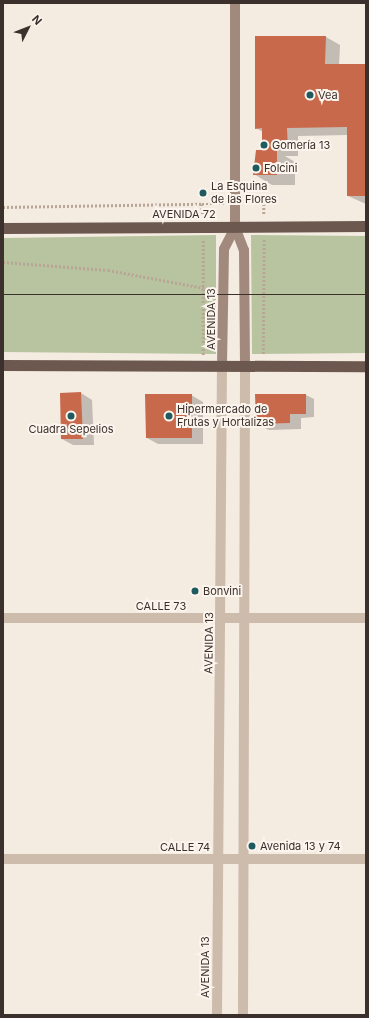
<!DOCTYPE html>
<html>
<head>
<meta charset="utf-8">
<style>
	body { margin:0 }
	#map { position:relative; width:369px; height:1018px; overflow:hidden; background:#f4ebe1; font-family:Inter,sans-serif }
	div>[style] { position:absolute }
	.green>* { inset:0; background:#b8c4a0 }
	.shadow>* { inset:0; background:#0003 }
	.building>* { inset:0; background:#c8694b }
	.path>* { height:2.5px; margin-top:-1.25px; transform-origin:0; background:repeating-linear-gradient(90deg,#b9a596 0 2px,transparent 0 4px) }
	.minor>* { height:10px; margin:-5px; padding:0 5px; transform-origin:5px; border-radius:5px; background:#cdbbac }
	.tertiary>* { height:10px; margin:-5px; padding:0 5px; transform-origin:5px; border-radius:5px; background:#cdbbac }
	.secondary>* { height:10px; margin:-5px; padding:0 5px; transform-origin:5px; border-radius:5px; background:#a18a7d }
	.trunk>* { height:11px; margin:-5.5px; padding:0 5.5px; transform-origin:5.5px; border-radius:5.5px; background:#6c584f }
	.tram>* { height:1px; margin:-0.5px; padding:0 0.5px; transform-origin:0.5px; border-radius:0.5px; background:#3b302b }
	.dots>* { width:11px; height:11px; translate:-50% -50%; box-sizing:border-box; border:2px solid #fbf5ee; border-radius:50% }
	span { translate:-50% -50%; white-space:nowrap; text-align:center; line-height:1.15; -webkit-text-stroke:4px #fbf5ee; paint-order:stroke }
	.poi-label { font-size:11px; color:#3b302b }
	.left { translate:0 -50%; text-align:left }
	.street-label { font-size:11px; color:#3b302b }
	.frame { position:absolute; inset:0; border:4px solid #3b302b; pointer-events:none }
	.north { position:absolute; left:8px; top:8px; width:40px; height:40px; -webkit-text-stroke:3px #fbf5ee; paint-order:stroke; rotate:48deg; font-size:11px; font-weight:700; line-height:16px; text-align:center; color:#3b302b }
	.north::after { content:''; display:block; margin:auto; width:14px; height:18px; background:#3b302b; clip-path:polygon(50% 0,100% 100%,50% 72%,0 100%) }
</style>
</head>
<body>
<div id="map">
	<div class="green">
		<i style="clip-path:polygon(216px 235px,216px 354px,3px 352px,3px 238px)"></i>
		<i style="clip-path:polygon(251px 235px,366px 236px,366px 353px,252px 354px)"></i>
	</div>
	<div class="shadow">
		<i style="clip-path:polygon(326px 37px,340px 45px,339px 65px,366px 65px,366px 204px,348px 196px,348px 135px,298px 136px,298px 156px,285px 156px,295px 162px,295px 185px,272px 185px,254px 174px,263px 151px,263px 132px,256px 128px)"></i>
		<i style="clip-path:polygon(81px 393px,92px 400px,94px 445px,73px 445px,62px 439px,61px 394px)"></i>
		<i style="clip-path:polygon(191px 395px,203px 402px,203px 444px,158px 444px,147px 438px)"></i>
		<i style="clip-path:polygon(256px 395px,306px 395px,314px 399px,314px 417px,301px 418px,301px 429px,269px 430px,257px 424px)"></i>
	</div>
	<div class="building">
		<i style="clip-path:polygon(255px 36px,326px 36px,325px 64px,366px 64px,366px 196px,347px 196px,347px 127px,287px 128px,288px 150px,277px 150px,277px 175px,253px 175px,256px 150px,262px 150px,262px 128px,255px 129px)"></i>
		<i style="clip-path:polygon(81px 392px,83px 439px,61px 439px,60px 393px)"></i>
		<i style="clip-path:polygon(145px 394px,192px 394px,192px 438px,146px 438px)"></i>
		<i style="clip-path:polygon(255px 394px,306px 394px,306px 414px,290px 414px,290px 423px,256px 424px)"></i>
	</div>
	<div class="path">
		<i style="left:202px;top:204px;width:22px"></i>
		<i style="left:247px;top:204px;width:17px"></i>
		<i style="left:264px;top:204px;width:10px;rotate:90deg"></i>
		<i style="left:3px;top:207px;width:199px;rotate:-0.9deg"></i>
		<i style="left:202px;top:204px;width:11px;rotate:85deg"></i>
		<i style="left:3px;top:262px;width:105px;rotate:4.4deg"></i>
		<i style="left:108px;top:270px;width:98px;rotate:10.6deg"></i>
		<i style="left:263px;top:354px;width:115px;rotate:-89.5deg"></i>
		<i style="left:203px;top:355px;width:115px;rotate:-90deg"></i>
	</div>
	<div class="minor">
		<i style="left:3px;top:618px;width:363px"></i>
		<i style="left:3px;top:859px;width:363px"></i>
	</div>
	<div class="tertiary">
		<i style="left:217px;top:1015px;width:650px;rotate:-89.56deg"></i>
		<i style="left:243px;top:1015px;width:650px;rotate:-89.82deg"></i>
	</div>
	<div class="secondary">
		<i style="left:235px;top:3px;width:224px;rotate:90deg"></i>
		<i style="left:235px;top:227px;width:25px;rotate:69deg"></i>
		<i style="left:244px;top:250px;width:115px;rotate:89.5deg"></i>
		<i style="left:222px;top:365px;width:116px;rotate:-89deg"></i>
		<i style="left:224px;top:249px;width:25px;rotate:-63deg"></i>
	</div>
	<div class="trunk">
		<i style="left:3px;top:228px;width:363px;rotate:-0.3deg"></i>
		<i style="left:3px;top:365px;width:363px;rotate:0.2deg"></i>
	</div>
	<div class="tram">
		<i style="left:3px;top:294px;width:363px"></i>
	</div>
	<div class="dots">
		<i style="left:310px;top:95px;background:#1f5a5e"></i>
		<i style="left:264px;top:145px;background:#1f5a5e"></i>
		<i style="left:256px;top:168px;background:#1f5a5e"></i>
		<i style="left:203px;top:193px;background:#1f5a5e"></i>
		<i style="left:71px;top:416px;background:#1f5a5e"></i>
		<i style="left:169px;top:416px;background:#1f5a5e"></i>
		<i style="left:195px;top:591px;background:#1f5a5e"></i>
		<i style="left:252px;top:846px;background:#1f5a5e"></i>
	</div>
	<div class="poi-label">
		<span class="left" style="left:318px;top:95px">Vea</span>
		<span class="left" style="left:272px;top:145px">Gomería 13</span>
		<span class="left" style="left:264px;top:168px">Folcini</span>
		<span class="left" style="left:211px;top:193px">La Esquina<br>de las Flores</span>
		<span class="left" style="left:177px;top:416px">Hipermercado de<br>Frutas y Hortalizas</span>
		<span style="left:71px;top:429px">Cuadra Sepelios</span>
		<span class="left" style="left:203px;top:591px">Bonvini</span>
		<span class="left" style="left:260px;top:846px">Avenida 13 y 74</span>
	</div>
	<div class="street-label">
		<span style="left:184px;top:214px">AVENIDA 72</span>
		<span style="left:211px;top:319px;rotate:-90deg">AVENIDA 13</span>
		<span style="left:161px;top:606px">CALLE 73</span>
		<span style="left:209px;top:643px;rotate:-89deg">AVENIDA 13</span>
		<span style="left:185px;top:847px">CALLE 74</span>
		<span style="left:205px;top:967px;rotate:-90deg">AVENIDA 13</span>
	</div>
	<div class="frame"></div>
	<div class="north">N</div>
</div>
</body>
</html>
